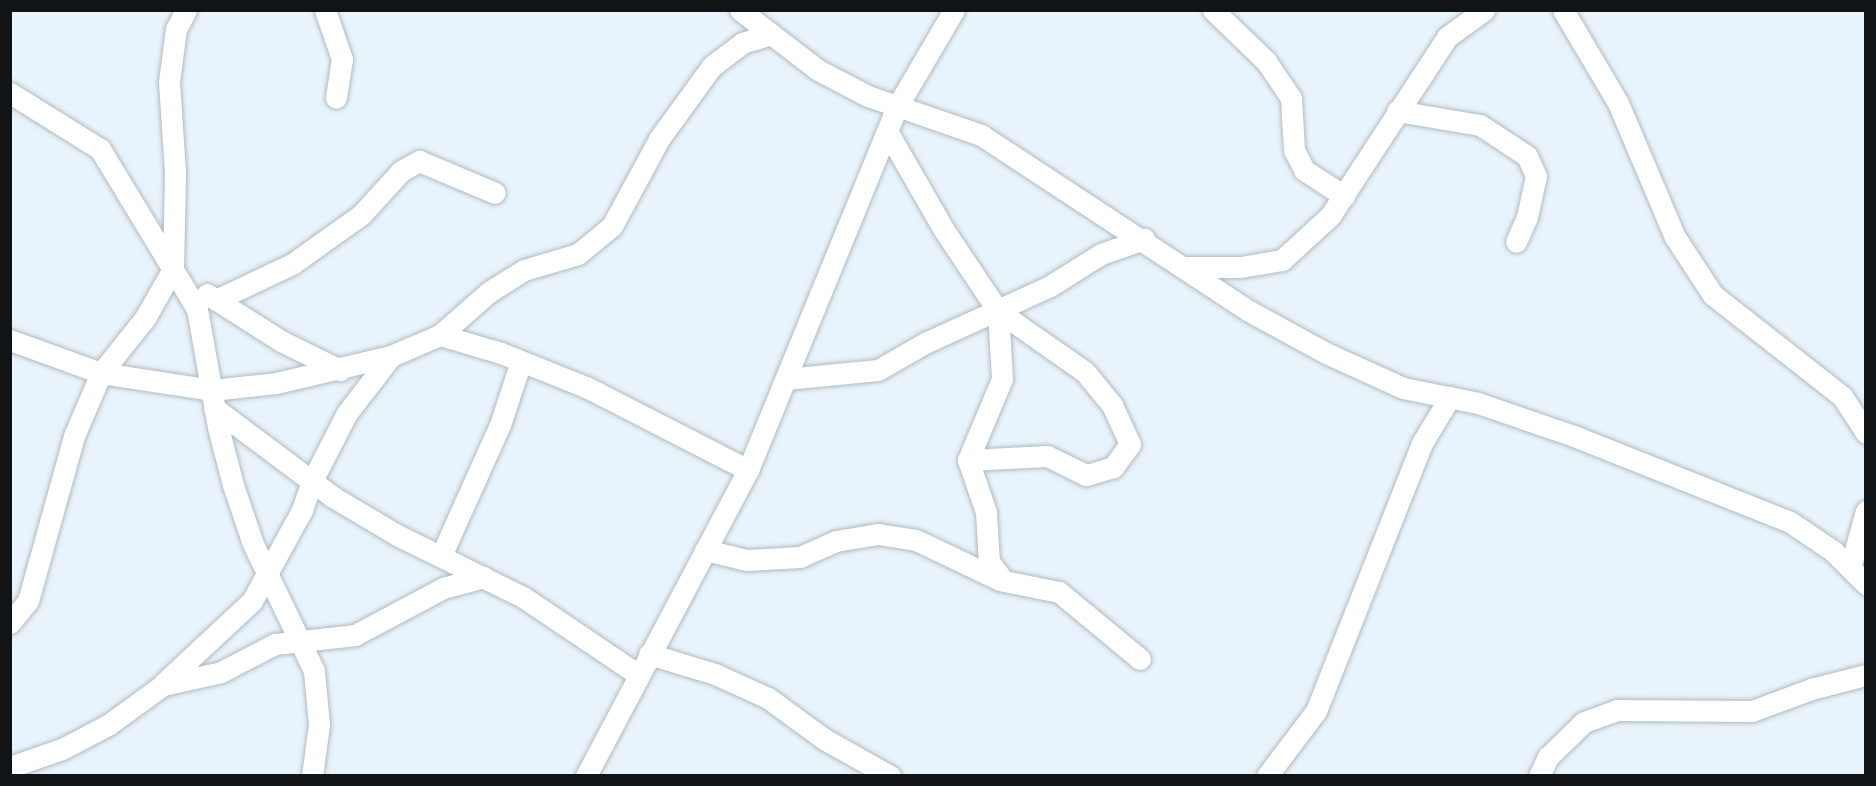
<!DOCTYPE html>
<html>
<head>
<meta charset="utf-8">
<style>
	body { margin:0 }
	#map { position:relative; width:1876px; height:786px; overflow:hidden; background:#e8f3fb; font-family:Mulish,sans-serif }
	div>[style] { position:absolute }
	.roads { filter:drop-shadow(0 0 2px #b0bac2) drop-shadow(0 0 2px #b0bac2) }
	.street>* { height:21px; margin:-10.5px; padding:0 10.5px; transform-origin:10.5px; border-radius:10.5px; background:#fff }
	span { translate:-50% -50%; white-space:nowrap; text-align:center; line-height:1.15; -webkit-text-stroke:4.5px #e8f3fb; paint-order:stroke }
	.frame { position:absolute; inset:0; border:12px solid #101417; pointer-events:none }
</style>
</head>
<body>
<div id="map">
	<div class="roads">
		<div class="street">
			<i style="left:325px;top:10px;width:52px;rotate:70.9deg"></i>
			<i style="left:342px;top:59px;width:39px;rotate:99deg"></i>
			<i style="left:740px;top:10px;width:98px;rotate:37.6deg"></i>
			<i style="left:818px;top:70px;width:56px;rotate:27.5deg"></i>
			<i style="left:868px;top:96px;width:120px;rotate:19deg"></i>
			<i style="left:981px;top:135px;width:321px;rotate:33.3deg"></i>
			<i style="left:1249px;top:311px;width:88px;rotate:28.6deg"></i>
			<i style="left:1326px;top:353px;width:85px;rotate:24.4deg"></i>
			<i style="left:1403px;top:388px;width:76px;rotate:11.3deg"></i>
			<i style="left:1478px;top:403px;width:102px;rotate:19deg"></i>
			<i style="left:1574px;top:436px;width:232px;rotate:21.7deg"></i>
			<i style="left:1790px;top:522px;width:52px;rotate:34deg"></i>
			<i style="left:1833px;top:551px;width:47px;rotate:45deg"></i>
			<i style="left:1213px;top:10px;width:74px;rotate:43.9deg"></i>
			<i style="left:1266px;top:61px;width:45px;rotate:56deg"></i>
			<i style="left:1291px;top:98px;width:52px;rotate:86.7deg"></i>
			<i style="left:1294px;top:150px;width:22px;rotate:63deg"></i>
			<i style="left:1304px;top:170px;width:48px;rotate:33deg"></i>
			<i style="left:1563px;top:10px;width:108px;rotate:59.4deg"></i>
			<i style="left:1618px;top:103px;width:146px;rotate:67deg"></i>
			<i style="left:1675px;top:237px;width:69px;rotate:56.8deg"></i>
			<i style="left:1713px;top:295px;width:164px;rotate:38.1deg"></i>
			<i style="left:1842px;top:396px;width:44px;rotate:57deg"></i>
			<i style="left:10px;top:93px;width:106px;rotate:31.9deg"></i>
			<i style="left:100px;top:149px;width:187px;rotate:58.8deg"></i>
			<i style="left:197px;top:309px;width:120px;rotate:79.9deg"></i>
			<i style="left:218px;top:427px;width:60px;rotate:75.5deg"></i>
			<i style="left:233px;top:485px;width:62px;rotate:71.3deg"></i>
			<i style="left:253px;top:544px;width:141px;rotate:64.3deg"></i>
			<i style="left:314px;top:671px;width:54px;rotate:84.7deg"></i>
			<i style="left:319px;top:725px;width:51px;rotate:97.8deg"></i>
			<i style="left:1397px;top:111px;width:84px;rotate:9.6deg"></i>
			<i style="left:1480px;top:125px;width:56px;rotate:33.4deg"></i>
			<i style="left:1527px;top:156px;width:22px;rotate:66deg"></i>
			<i style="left:1536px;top:176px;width:42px;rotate:102.4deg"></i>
			<i style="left:1527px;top:217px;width:27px;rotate:114deg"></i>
			<i style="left:887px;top:131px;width:114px;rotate:60.1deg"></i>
			<i style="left:944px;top:230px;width:97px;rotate:56.3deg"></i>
			<i style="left:998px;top:311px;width:106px;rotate:35deg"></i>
			<i style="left:1085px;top:372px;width:43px;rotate:50.7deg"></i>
			<i style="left:1112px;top:405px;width:43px;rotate:65.2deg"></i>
			<i style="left:1130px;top:444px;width:29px;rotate:126deg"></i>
			<i style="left:1113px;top:467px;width:28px;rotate:163deg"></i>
			<i style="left:1086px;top:475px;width:43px;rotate:-154deg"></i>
			<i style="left:1047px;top:456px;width:79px;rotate:177.1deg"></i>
			<i style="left:1185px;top:267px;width:56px"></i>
			<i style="left:1241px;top:267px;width:42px;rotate:-9.7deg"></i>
			<i style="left:1282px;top:260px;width:65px;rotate:-42.5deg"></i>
			<i style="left:1330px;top:216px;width:214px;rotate:-56.8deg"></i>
			<i style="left:1447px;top:37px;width:46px;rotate:-36.1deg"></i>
			<i style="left:207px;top:294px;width:88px;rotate:32.4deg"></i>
			<i style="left:281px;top:341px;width:66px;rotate:26.2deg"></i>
			<i style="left:216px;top:300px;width:84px;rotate:-25.3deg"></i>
			<i style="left:292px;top:264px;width:85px;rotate:-35.4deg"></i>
			<i style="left:361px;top:215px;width:59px;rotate:-47.7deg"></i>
			<i style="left:401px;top:171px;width:21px;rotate:-29deg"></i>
			<i style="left:419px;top:161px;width:82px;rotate:22.8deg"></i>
			<i style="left:998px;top:311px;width:68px;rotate:86.6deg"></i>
			<i style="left:1002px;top:379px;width:88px;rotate:112.8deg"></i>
			<i style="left:968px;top:460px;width:55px;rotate:70.9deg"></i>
			<i style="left:986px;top:512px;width:50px;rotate:86.6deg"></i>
			<i style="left:989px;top:562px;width:24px;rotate:52deg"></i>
			<i style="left:1004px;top:581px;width:56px;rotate:11.3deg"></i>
			<i style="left:1059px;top:592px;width:105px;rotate:39.6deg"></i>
			<i style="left:440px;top:335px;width:64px;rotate:16.4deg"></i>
			<i style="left:501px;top:353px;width:94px;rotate:21.9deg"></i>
			<i style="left:588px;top:388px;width:180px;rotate:27.1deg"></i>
			<i style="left:10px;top:340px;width:97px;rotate:19.9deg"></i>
			<i style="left:101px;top:373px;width:112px;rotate:8.7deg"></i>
			<i style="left:212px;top:390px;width:64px;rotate:-6.2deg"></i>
			<i style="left:276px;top:383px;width:118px;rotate:-13.2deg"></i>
			<i style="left:391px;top:356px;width:53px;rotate:-23.2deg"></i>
			<i style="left:440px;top:335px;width:65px;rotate:-41.3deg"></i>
			<i style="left:489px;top:292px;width:41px;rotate:-32.2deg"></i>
			<i style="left:524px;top:270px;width:56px;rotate:-16.5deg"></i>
			<i style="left:578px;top:254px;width:44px;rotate:-39.5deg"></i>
			<i style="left:612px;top:226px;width:99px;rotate:-61.6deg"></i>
			<i style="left:659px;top:139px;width:90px;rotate:-54deg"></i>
			<i style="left:712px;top:66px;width:38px;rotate:-37deg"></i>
			<i style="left:742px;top:43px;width:31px;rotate:-17deg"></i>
			<i style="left:786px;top:379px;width:92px;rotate:-5.6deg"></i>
			<i style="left:878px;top:370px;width:54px;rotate:-29.9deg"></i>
			<i style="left:925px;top:343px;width:137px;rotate:-24.5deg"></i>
			<i style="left:1050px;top:286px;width:60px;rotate:-32.1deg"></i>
			<i style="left:1101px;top:254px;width:46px;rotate:-19.2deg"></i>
			<i style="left:214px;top:408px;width:149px;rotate:36.8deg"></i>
			<i style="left:333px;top:497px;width:74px;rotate:30.7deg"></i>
			<i style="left:397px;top:535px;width:140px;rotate:26.2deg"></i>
			<i style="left:523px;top:597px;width:138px;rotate:34deg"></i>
			<i style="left:705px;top:550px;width:43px;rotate:13.4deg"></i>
			<i style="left:747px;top:560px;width:53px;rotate:-3.2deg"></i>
			<i style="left:800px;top:557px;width:39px;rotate:-24deg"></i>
			<i style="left:836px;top:541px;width:43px;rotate:-9.5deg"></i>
			<i style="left:878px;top:534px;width:38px;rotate:9deg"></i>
			<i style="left:916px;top:540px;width:93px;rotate:25.5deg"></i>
			<i style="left:441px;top:556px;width:144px;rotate:-65.8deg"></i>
			<i style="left:500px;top:425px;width:67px;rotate:-71.8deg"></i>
			<i style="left:1850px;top:568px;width:59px;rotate:-74.3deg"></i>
			<i style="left:10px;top:623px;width:28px;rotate:-51deg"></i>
			<i style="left:28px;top:601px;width:171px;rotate:-74.4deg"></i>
			<i style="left:74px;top:436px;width:69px;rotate:-66.8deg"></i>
			<i style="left:101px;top:373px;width:70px;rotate:-51.3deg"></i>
			<i style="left:145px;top:318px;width:56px;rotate:-60.3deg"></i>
			<i style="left:173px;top:269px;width:97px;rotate:-88.8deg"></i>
			<i style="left:175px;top:172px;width:90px;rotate:-93.8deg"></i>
			<i style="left:169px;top:82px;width:53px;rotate:-82.5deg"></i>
			<i style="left:176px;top:29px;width:21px;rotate:-62deg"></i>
			<i style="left:649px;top:654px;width:69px;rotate:16.9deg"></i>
			<i style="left:715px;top:674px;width:58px;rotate:24.4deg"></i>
			<i style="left:768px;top:698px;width:69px;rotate:36.2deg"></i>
			<i style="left:824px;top:739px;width:76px;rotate:29.3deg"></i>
			<i style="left:163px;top:684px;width:122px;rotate:-43deg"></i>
			<i style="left:252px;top:601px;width:104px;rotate:-61.2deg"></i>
			<i style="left:302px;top:510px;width:31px;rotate:-71deg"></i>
			<i style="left:312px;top:481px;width:76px;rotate:-62.8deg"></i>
			<i style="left:347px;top:413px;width:72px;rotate:-52.3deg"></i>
			<i style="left:10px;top:767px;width:55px;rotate:-19.1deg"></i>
			<i style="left:62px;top:749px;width:52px;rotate:-27.6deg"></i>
			<i style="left:108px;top:725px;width:68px;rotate:-36deg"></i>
			<i style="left:163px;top:685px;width:59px;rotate:-12.6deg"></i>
			<i style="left:221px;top:672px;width:61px;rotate:-27.4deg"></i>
			<i style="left:275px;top:644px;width:81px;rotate:-6.4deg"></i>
			<i style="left:355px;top:635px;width:100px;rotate:-28.1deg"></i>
			<i style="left:443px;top:588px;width:42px;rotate:-15deg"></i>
			<i style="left:586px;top:776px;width:346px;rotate:-62.1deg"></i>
			<i style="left:748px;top:470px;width:395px;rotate:-67.7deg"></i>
			<i style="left:898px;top:105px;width:110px;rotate:-59.5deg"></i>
			<i style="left:1267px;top:776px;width:81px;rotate:-53deg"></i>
			<i style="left:1316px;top:711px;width:288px;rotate:-68.4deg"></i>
			<i style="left:1422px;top:443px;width:54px;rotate:-58.7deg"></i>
			<i style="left:1539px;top:776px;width:21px;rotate:-65deg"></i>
			<i style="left:1548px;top:757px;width:50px;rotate:-44.2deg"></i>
			<i style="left:1584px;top:722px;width:35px;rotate:-20deg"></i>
			<i style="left:1617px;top:710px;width:135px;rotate:0.4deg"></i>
			<i style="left:1752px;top:711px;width:63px;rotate:-20.4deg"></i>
			<i style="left:1811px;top:689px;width:57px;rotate:-14.3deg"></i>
		</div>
	</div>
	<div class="frame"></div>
</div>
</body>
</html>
